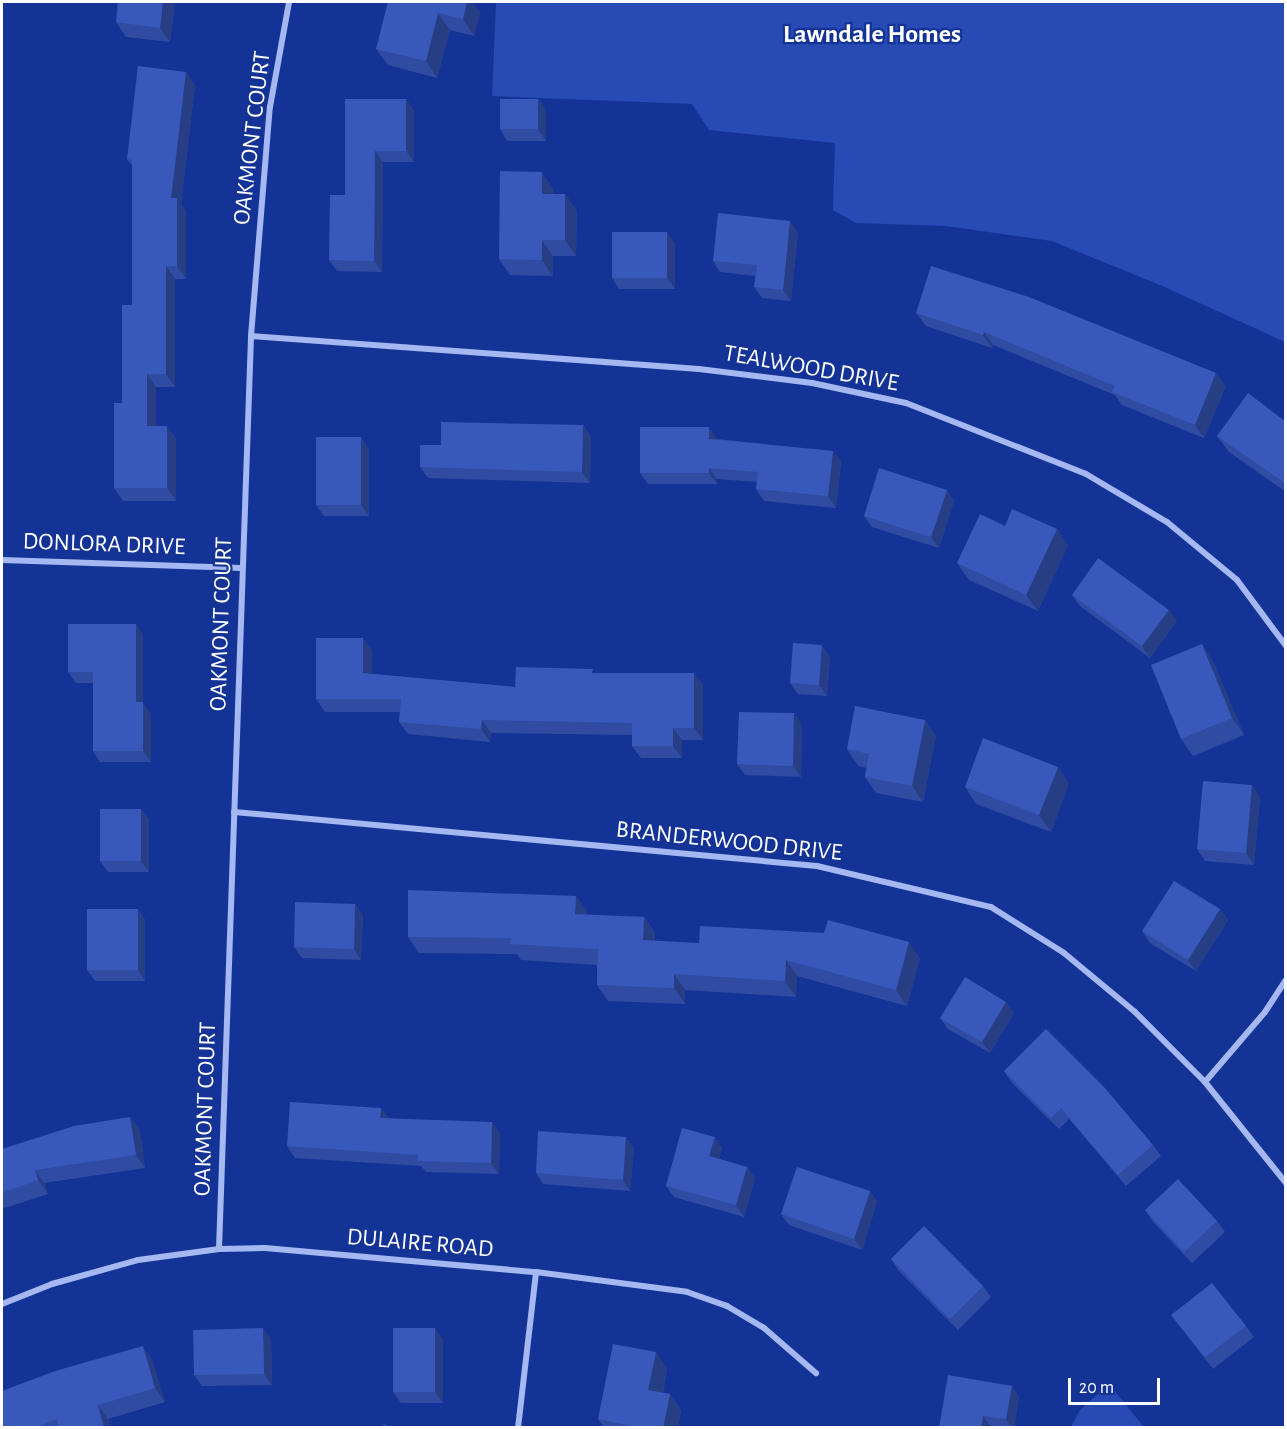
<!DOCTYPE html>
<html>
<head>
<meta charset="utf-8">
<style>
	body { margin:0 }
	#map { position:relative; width:1287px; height:1429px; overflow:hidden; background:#143396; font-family:"Alegreya Sans",sans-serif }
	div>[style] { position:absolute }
	.green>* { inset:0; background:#274ab5 }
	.minor>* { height:6px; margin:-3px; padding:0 3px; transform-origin:3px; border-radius:3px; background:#a5b8f2 }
	.wall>* { inset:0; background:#304ca2 }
	.shaded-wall>* { inset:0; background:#273e84 }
	.building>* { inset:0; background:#3858bc }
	span { translate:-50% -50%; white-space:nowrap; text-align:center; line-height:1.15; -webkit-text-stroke:4.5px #143396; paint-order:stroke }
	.street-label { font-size:24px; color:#fff }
	.neighbourhood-label { font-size:26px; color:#fff; font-weight:700 }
	.frame { position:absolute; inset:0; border:3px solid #fff; pointer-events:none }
	.scale { position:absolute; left:1068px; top:1378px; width:92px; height:27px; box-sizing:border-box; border:3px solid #fff; border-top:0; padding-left:8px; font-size:18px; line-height:21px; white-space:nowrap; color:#fff; -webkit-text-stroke:4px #143396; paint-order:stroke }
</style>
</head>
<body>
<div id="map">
	<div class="green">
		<i style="clip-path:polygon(496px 2px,1285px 2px,1285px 342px,1160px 285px,1052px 241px,946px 226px,856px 223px,833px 210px,835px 143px,709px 130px,692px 104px,492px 96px)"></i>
		<i style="clip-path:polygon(1109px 1384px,1144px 1427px,1071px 1427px,1080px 1410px)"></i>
	</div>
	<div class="minor">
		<i style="left:251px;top:336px;width:449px;rotate:4.2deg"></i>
		<i style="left:699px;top:369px;width:114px;rotate:7.1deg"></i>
		<i style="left:812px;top:383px;width:96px;rotate:12deg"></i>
		<i style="left:906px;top:403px;width:193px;rotate:21.5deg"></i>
		<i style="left:1086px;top:474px;width:94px;rotate:30.7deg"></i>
		<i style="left:1167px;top:522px;width:91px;rotate:39.6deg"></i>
		<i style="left:1237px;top:580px;width:82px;rotate:53.4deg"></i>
		<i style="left:2px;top:560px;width:239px;rotate:1.9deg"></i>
		<i style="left:234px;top:812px;width:585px;rotate:5.29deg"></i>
		<i style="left:817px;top:866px;width:179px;rotate:13.3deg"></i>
		<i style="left:991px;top:907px;width:86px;rotate:32.2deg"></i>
		<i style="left:1064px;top:953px;width:92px;rotate:39.7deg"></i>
		<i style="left:1135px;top:1012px;width:99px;rotate:45deg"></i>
		<i style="left:1205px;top:1082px;width:129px;rotate:51.3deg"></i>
		<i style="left:1205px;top:1082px;width:92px;rotate:-49.4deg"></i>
		<i style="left:1265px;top:1012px;width:38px;rotate:-57deg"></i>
		<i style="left:219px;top:1249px;width:914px;rotate:-87.99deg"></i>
		<i style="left:251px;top:336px;width:230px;rotate:-85.3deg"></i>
		<i style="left:270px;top:107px;width:107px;rotate:-79.7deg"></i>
		<i style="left:2px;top:1304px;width:54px;rotate:-21.8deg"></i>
		<i style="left:52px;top:1284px;width:89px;rotate:-15.6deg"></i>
		<i style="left:138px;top:1260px;width:82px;rotate:-7.7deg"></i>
		<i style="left:219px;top:1249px;width:46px;rotate:-1.2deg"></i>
		<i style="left:265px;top:1248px;width:272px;rotate:5.1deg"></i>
		<i style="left:536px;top:1272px;width:152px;rotate:7.5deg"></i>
		<i style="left:687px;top:1292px;width:42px;rotate:19.3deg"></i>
		<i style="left:727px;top:1306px;width:43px;rotate:30.7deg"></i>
		<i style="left:764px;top:1328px;width:69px;rotate:40.9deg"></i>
		<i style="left:518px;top:1428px;width:157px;rotate:-83.4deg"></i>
	</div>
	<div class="wall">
		<i style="clip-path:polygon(175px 2px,170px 42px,126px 37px,116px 22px)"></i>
		<i style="clip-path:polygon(388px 2px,472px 2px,480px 13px,474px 36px,450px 30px,437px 78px,388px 65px,376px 49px)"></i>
		<i style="clip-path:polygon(195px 85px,181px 204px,186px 211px,186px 279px,175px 279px,175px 387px,156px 387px,156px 426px,167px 426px,176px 439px,176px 501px,123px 501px,114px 488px,132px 305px,132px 166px,127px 159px)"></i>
		<i style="clip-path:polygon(345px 99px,414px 110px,414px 162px,383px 162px,382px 272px,337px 271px,329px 260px,345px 195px)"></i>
		<i style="clip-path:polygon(538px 99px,546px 110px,546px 141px,507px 141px,500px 129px)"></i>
		<i style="clip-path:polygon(553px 188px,553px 194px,565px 194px,577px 211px,576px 256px,553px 256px,553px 276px,510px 275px,499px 259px)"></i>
		<i style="clip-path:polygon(798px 232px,791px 301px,762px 298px,754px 287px,756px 276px,720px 272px,713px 261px)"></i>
		<i style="clip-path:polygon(675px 243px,675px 289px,619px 289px,612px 278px)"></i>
		<i style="clip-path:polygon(916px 313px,1226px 386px,1204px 438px,1122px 405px,1115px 395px,993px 345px,992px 348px,926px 326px)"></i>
		<i style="clip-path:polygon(1286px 422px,1286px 492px,1229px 452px,1217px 436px)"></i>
		<i style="clip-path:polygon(583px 425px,591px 437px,590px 483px,428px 478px,420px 467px,441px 445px)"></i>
		<i style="clip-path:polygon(361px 437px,369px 449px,369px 516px,324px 516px,316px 505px)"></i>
		<i style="clip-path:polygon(717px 439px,833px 451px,841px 462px,836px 508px,764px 501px,756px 489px,757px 482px,717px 479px,717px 484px,648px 484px,640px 473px)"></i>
		<i style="clip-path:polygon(947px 490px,954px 501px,939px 548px,872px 527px,864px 516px)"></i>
		<i style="clip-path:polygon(1005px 526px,1057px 529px,1068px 545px,1038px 611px,969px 580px,957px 563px)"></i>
		<i style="clip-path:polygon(1072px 595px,1177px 621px,1150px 658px,1080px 606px)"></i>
		<i style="clip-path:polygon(136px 624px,143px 635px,143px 703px,151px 714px,151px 762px,100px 762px,93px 751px,93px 683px,76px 683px,68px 672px)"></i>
		<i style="clip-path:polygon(363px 638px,372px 651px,372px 674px,515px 687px,595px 673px,694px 673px,703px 685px,703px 740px,682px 740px,682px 758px,641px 758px,632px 746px,632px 735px,491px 733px,490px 742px,408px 734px,399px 722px,400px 712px,325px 712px,316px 699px)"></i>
		<i style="clip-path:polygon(830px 657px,827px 696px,798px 694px,790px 683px)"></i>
		<i style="clip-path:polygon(1213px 661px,1244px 735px,1193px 756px,1181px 739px)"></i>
		<i style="clip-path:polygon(925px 720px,936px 736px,923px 802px,876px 793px,865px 777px,867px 768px,858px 766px,847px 749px)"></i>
		<i style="clip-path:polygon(802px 725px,801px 777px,745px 775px,737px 764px)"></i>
		<i style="clip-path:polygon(1058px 767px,1069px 783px,1051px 832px,976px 804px,965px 787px)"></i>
		<i style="clip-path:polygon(1260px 797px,1254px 865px,1205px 861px,1197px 849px)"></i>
		<i style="clip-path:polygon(141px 809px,149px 820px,149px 872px,108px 872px,100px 861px)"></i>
		<i style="clip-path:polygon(576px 896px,587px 911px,587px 915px,644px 917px,655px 933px,655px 941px,920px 958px,907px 1006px,797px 976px,796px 997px,685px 990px,685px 1004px,608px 1001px,597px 985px,597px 965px,521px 960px,517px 954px,419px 953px,408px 937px)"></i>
		<i style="clip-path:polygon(355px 904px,363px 915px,361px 960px,302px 958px,294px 947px)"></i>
		<i style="clip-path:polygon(138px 909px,145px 920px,145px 981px,95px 981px,87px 970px)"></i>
		<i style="clip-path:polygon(1220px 909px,1228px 920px,1196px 971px,1150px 943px,1142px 931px)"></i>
		<i style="clip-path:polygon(1006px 1002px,1014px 1013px,990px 1053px,948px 1029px,940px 1018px)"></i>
		<i style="clip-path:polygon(1004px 1071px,1153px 1145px,1161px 1156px,1126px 1186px,1069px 1119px,1059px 1129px,1012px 1083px)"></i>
		<i style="clip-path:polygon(381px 1108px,388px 1118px,500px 1133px,499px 1174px,426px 1172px,421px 1166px,295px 1158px,287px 1146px)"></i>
		<i style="clip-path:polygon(140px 1130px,145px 1168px,44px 1183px,48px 1194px,2px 1209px,2px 1149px)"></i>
		<i style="clip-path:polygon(634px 1148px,630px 1191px,543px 1184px,536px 1173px)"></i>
		<i style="clip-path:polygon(722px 1148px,719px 1159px,747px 1167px,755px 1178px,744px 1217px,674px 1197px,666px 1186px)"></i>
		<i style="clip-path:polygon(870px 1191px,877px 1202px,862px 1250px,789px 1225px,781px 1214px)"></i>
		<i style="clip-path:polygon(1145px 1210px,1217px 1221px,1225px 1232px,1192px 1263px,1153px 1222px)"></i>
		<i style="clip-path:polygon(891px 1259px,983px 1286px,991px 1297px,958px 1330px,898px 1270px)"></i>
		<i style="clip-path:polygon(1171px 1315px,1246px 1326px,1254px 1337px,1213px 1369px)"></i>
		<i style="clip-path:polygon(271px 1339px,272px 1385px,202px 1386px,194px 1375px)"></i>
		<i style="clip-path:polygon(443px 1339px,443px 1403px,401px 1403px,393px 1392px)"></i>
		<i style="clip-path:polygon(656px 1352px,667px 1369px,663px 1393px,670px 1394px,681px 1410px,678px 1428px,604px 1428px,598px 1419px)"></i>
		<i style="clip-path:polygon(152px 1360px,165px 1402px,108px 1419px,110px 1428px,2px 1428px)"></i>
		<i style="clip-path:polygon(1019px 1397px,1014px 1428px,939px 1428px)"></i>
	</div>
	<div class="shaded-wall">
		<i style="clip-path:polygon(163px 2px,175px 2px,170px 42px,160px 28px)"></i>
		<i style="clip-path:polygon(467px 2px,472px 2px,480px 13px,474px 36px,463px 19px)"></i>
		<i style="clip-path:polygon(438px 13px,450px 30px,437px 78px,426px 61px)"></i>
		<i style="clip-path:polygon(186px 72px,195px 85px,181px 204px,186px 211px,186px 279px,177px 266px,171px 198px)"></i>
		<i style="clip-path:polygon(406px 99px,414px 110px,414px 162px,406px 151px)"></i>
		<i style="clip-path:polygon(538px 99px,546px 110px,546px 141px,538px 129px)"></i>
		<i style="clip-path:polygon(375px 151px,383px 162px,382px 272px,374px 261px)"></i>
		<i style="clip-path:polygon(542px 172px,553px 188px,553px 211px,542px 194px)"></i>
		<i style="clip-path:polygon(565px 194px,577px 211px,576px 256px,565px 240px)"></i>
		<i style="clip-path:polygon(790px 221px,798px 232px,791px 301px,783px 290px)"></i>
		<i style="clip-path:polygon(667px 232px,675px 243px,675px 289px,667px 278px)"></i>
		<i style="clip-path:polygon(542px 240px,553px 256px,553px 276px,542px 260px)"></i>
		<i style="clip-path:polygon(166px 266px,175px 279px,175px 387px,166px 374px)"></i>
		<i style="clip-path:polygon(984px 332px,993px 345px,992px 348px,983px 335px)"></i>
		<i style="clip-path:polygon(1216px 373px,1226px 386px,1204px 438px,1195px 425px)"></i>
		<i style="clip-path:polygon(147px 374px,156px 387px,156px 439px,147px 426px)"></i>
		<i style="clip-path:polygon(583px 425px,591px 437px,590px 483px,582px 472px)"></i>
		<i style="clip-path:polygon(167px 426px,176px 439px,176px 501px,167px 488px)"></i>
		<i style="clip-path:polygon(709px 427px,717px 439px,717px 450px,709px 439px)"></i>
		<i style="clip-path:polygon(361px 437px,369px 449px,369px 516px,361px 505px)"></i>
		<i style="clip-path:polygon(833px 451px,841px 462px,836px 508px,828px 496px)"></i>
		<i style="clip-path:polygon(709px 468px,717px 479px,717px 484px,709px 473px)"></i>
		<i style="clip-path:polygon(947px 490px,954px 501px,939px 548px,931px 537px)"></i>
		<i style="clip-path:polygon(1057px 529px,1068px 545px,1038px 611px,1026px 595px)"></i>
		<i style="clip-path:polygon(1169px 610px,1177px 621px,1150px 658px,1142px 646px)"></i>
		<i style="clip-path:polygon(136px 624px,143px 635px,143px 703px,151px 714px,151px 762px,143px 751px,136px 702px)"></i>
		<i style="clip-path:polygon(363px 638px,372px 651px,372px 686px,363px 673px)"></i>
		<i style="clip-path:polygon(1202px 644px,1213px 661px,1244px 735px,1232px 718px)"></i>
		<i style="clip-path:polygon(822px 645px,830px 657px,827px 696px,819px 685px)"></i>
		<i style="clip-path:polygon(694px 673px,703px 685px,703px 740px,694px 728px)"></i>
		<i style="clip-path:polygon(794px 713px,802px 725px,801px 777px,793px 766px)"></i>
		<i style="clip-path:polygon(482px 720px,491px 733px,490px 742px,481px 729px)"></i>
		<i style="clip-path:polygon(925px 720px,936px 736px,923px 802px,912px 786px)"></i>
		<i style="clip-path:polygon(673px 728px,682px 740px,682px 758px,673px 746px)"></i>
		<i style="clip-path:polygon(1058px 767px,1069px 783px,1051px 832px,1039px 815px)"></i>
		<i style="clip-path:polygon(1252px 785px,1260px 797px,1254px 865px,1246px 853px)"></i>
		<i style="clip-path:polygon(141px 809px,149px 820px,149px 872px,141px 861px)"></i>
		<i style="clip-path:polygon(576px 896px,587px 911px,586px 930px,575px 914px)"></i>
		<i style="clip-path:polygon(355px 904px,363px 915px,361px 960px,354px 949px)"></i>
		<i style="clip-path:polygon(138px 909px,145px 920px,145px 981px,138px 970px)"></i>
		<i style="clip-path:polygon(1220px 909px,1228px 920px,1196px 971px,1188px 960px)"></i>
		<i style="clip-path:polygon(644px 917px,655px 933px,654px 956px,643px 940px)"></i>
		<i style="clip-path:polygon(909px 942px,920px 958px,907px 1006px,896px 990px)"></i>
		<i style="clip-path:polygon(786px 960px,797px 976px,796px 997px,785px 981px)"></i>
		<i style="clip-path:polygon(674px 974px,685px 990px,685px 1004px,674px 988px)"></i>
		<i style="clip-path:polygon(1006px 1002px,1014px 1013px,990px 1053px,982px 1042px)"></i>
		<i style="clip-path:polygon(381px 1108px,388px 1119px,380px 1118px)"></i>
		<i style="clip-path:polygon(130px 1117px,140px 1130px,145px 1168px,136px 1155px)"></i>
		<i style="clip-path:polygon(492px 1122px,500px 1133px,499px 1174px,491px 1163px)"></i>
		<i style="clip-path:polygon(626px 1137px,634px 1148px,630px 1191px,623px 1180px)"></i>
		<i style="clip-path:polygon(715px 1137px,722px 1148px,717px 1168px,709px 1156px)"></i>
		<i style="clip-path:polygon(747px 1167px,755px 1178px,744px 1217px,736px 1205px)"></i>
		<i style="clip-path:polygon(35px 1170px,44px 1183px,48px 1194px,38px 1180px)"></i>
		<i style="clip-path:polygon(870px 1191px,877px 1202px,862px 1250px,854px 1239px)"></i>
		<i style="clip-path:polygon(263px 1328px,271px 1339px,272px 1385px,264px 1374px)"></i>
		<i style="clip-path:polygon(435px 1328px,443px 1339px,443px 1403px,435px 1392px)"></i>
		<i style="clip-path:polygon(143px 1346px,152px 1360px,165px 1402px,155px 1388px)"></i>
		<i style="clip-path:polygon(656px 1352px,667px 1369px,660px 1406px,648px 1390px)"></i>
		<i style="clip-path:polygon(1012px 1386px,1019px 1397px,1014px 1428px,1012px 1428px,1006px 1419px)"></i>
		<i style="clip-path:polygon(670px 1394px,681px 1410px,678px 1428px,663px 1428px)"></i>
		<i style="clip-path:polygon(98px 1405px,108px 1419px,110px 1428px,104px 1428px)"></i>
		<i style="clip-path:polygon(983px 1416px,991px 1427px,991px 1428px,981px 1428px)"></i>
	</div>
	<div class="building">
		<i style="clip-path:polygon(118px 2px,163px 2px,160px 28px,116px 22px)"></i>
		<i style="clip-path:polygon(388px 2px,467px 2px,463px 19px,438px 13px,426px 61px,376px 49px)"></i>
		<i style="clip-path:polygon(138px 66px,186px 72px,171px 198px,177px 198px,177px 266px,166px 266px,166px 374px,147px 374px,147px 426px,167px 426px,167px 488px,114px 488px,114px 403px,122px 403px,122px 305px,132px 305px,132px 160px,127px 159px)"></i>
		<i style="clip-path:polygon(345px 99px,406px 99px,406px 151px,375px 151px,374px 261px,329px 260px,330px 195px,345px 195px)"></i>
		<i style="clip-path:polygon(500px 99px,538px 99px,538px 129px,500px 129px)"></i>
		<i style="clip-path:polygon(500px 171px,542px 172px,542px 194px,565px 194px,565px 240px,542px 240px,542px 260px,499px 259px)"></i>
		<i style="clip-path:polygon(718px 213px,790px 221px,783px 290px,754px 287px,757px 265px,713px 261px)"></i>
		<i style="clip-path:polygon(612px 232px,667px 232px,667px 278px,612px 278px)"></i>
		<i style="clip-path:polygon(931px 266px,1029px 297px,1216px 373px,1195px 425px,1112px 392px,1115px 386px,984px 332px,983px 335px,916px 313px)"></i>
		<i style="clip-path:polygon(1248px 393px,1286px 422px,1286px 482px,1285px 483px,1217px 436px)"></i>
		<i style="clip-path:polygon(441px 422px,583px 425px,582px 472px,420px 467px,420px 445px,441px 445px)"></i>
		<i style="clip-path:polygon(640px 427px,709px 427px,709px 439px,833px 451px,828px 496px,756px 489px,758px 472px,709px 468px,709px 473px,640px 473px)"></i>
		<i style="clip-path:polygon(316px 437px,361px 437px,361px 505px,316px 505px)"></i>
		<i style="clip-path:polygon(879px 468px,947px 490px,931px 537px,864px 516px)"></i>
		<i style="clip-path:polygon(1012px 509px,1057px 529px,1026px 595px,957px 563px,980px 514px,1005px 526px)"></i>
		<i style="clip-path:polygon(1098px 558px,1169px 610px,1142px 646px,1072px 595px)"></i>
		<i style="clip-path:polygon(68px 624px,136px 624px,136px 702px,143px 702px,143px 751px,93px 751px,93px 672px,68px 672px)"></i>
		<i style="clip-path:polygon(316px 638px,363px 638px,363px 673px,515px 687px,516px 667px,593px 669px,592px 673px,694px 673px,694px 728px,673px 728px,673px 746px,632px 746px,632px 723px,482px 720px,481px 729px,399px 722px,401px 699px,316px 699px)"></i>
		<i style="clip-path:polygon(793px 643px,822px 645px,819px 685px,790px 683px)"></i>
		<i style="clip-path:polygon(1202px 644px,1232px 718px,1181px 739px,1151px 665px)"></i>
		<i style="clip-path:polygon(855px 706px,925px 720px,912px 786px,865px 777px,869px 754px,847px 749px)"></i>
		<i style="clip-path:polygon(739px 712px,794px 713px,793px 766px,737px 764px)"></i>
		<i style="clip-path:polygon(983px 738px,1058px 767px,1039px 815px,965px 787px)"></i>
		<i style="clip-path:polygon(1203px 781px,1252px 785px,1246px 853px,1197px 849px)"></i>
		<i style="clip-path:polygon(100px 809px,141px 809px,141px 861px,100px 861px)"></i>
		<i style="clip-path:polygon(1174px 881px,1220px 909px,1188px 960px,1142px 931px)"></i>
		<i style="clip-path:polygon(408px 890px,576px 896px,575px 914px,644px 917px,643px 940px,699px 943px,700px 926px,824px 933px,828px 920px,909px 942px,896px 990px,786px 960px,785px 981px,674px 974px,674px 988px,597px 985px,598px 949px,510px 944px,511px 938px,408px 937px)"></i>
		<i style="clip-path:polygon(295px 902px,355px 904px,354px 949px,294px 947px)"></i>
		<i style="clip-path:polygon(87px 909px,138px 909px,138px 970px,87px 970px)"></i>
		<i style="clip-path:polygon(965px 977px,1006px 1002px,982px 1042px,940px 1018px)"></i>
		<i style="clip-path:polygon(1046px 1029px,1104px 1087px,1153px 1145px,1118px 1175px,1061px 1108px,1051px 1118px,1004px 1071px)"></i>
		<i style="clip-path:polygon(290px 1102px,381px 1108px,380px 1118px,492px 1122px,491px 1163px,418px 1161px,418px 1155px,287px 1146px)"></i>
		<i style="clip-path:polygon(130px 1117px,136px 1155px,35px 1170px,38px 1180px,2px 1193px,2px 1149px,74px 1126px)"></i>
		<i style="clip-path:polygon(682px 1128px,715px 1137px,709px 1156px,747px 1167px,736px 1205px,666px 1186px)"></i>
		<i style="clip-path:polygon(538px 1131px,626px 1137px,623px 1180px,536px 1173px)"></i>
		<i style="clip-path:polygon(797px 1167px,870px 1191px,854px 1239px,781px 1214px)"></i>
		<i style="clip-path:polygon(1178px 1179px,1217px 1221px,1184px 1252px,1145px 1210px)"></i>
		<i style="clip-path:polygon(924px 1226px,983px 1286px,950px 1319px,891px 1259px)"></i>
		<i style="clip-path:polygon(1212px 1283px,1246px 1326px,1205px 1357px,1171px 1315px)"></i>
		<i style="clip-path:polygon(263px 1328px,264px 1374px,194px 1375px,193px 1330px)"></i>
		<i style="clip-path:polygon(393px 1328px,435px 1328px,435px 1392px,393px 1392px)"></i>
		<i style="clip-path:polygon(613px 1344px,656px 1352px,648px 1390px,670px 1394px,663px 1428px,641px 1428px,598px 1419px)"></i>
		<i style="clip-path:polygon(143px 1346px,155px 1388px,98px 1405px,104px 1428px,59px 1428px,57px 1419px,33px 1428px,2px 1428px,2px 1391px,55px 1371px)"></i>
		<i style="clip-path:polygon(948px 1375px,1012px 1386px,1006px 1419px,983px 1416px,981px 1428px,939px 1428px)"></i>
		<i style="clip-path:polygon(384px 1424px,390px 1428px,381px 1428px)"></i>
	</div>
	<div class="street-label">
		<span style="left:253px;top:138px;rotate:-83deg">OAKMONT COURT</span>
		<span style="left:811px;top:369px;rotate:10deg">TEALWOOD DRIVE</span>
		<span style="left:104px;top:545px;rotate:2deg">DONLORA DRIVE</span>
		<span style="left:222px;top:624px;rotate:-88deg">OAKMONT COURT</span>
		<span style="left:729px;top:842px;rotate:6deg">BRANDERWOOD DRIVE</span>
		<span style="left:206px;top:1109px;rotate:-88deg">OAKMONT COURT</span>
		<span style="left:420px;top:1244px;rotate:5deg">DULAIRE ROAD</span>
	</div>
	<div class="neighbourhood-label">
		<span style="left:872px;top:35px">Lawndale Homes</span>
	</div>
	<div class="frame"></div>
	<div class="scale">20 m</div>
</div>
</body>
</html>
